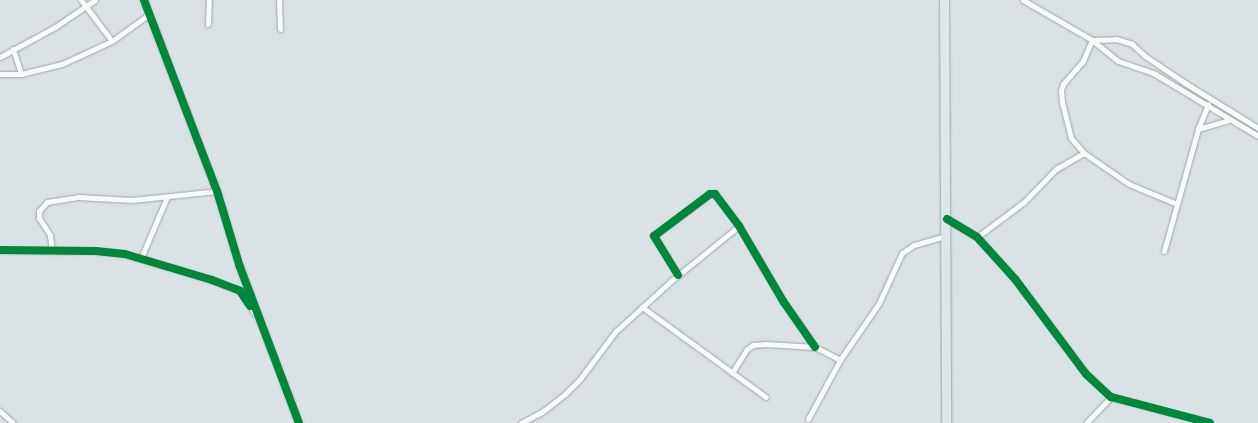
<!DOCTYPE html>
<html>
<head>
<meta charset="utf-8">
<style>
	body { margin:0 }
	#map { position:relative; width:1258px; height:423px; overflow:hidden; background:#dae2e5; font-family:Arial,sans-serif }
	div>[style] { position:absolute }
	.roads { filter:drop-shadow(0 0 1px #9fa5a7) drop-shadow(0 0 1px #9fa5a7) }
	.minor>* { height:5px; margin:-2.5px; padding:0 2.5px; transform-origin:2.5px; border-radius:2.5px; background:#f9fbfb }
	.tertiary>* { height:6px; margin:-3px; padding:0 3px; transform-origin:3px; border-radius:3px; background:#f9fbfb }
	.trunk>* { height:9px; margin:-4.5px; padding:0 4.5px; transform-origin:4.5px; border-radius:4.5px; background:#dce7ea }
	.cycleway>* { height:8px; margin:-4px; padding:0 4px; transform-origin:4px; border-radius:4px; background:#00873e }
	span { translate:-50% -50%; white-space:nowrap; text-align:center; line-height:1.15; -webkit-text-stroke:4px #e2f2f7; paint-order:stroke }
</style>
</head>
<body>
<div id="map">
	<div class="roads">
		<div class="minor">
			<i style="left:81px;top:0;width:51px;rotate:52.9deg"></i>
			<i style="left:279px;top:0;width:29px;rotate:88deg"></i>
			<i style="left:1023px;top:0;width:80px;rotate:30.1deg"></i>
			<i style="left:1092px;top:40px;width:33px;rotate:39deg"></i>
			<i style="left:1118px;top:61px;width:39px;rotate:19deg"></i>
			<i style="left:1155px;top:74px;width:120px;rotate:31deg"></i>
			<i style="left:208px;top:24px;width:24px;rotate:-88deg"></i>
			<i style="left:1093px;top:40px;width:23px;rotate:-2deg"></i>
			<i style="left:1116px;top:39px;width:17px;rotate:17deg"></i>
			<i style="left:1132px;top:44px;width:18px;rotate:43deg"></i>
			<i style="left:1145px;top:56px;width:48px;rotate:34deg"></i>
			<i style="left:1185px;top:83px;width:86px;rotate:31.7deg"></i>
			<i style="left:13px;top:49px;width:26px;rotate:72deg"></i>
			<i style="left:0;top:57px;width:63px;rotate:-28.6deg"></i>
			<i style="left:55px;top:27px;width:48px;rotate:-34deg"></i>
			<i style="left:0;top:74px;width:21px"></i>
			<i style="left:21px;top:74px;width:42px;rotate:-13.7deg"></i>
			<i style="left:62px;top:64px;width:55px;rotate:-24.7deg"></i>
			<i style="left:112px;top:41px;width:44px;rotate:-35.8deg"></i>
			<i style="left:1198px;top:129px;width:33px;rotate:-16deg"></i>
			<i style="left:1084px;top:153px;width:20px;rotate:-131deg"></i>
			<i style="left:1071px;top:138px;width:36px;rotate:-104deg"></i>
			<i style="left:1062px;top:103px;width:13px;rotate:-94deg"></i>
			<i style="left:1061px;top:90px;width:6px;rotate:-72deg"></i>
			<i style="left:1063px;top:84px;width:30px;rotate:-49deg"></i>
			<i style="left:1083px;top:61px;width:23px;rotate:-67deg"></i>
			<i style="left:947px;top:219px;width:35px;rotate:31deg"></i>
			<i style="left:977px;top:237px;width:57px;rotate:47.9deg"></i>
			<i style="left:1015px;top:279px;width:119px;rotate:53.2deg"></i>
			<i style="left:1086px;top:374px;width:34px;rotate:43deg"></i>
			<i style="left:1111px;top:397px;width:102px;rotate:14.7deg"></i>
			<i style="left:977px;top:237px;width:59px;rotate:-36.7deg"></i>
			<i style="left:1024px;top:202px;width:46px;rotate:-45.9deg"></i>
			<i style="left:1056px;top:169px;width:32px;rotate:-30deg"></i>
			<i style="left:1084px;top:153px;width:55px;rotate:34.6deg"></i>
			<i style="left:1129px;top:184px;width:52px;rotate:22.6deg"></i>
			<i style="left:0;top:250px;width:96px;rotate:0.6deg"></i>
			<i style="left:96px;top:251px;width:29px;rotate:6deg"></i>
			<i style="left:125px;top:254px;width:91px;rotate:16.6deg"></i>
			<i style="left:212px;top:280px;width:30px;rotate:21deg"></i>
			<i style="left:240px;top:291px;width:27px;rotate:57deg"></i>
			<i style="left:52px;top:250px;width:15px;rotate:-98deg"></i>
			<i style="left:50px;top:235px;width:20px;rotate:-123deg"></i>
			<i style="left:39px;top:218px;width:7px;rotate:-90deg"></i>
			<i style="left:39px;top:211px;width:12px;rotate:-48deg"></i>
			<i style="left:47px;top:202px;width:31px;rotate:-9deg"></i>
			<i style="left:78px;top:197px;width:54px;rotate:3.2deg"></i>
			<i style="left:132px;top:200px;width:85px;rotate:-6deg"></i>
			<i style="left:1164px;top:251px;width:127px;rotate:-74.4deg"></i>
			<i style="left:1198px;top:129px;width:27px;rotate:-68deg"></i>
			<i style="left:141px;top:258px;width:66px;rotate:-66.9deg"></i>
			<i style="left:678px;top:275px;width:46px;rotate:-121.6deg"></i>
			<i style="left:654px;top:236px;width:70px;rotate:-36.9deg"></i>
			<i style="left:710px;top:194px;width:5px"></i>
			<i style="left:715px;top:194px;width:40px;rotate:53deg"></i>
			<i style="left:739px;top:226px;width:87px;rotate:59.6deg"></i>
			<i style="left:783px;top:301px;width:56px;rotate:55.2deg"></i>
			<i style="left:642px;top:307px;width:153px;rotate:36deg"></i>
			<i style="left:732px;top:373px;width:28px;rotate:-58deg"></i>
			<i style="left:747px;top:349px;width:7px;rotate:-34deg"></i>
			<i style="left:753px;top:345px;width:13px;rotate:-4deg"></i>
			<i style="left:766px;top:344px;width:49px;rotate:3.5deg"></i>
			<i style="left:815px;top:347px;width:28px;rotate:27deg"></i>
			<i style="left:0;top:411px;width:18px;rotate:43deg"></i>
			<i style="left:808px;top:419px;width:67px;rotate:-61.5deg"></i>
			<i style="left:840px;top:360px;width:69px;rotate:-55.6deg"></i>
			<i style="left:879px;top:303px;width:55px;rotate:-65.3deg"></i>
			<i style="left:902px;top:253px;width:14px;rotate:-34deg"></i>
			<i style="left:914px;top:245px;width:33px;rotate:-16deg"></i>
			<i style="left:521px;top:423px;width:24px;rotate:-28deg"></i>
			<i style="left:542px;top:412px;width:29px;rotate:-38deg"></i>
			<i style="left:565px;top:394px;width:21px;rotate:-45deg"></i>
			<i style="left:580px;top:379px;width:59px;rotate:-53.3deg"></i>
			<i style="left:615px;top:332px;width:76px;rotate:-42.3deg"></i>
			<i style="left:671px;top:281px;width:87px;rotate:-39deg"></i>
			<i style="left:1086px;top:423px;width:36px;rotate:-46deg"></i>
		</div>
		<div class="tertiary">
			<i style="left:144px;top:0;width:204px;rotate:69.1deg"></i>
			<i style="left:217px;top:191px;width:79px;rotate:73.2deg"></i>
			<i style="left:240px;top:267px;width:167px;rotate:69.3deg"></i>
		</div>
		<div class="trunk">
			<i style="left:944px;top:0;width:423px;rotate:89.7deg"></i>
		</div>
	</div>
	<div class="cycleway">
		<i style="left:144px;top:0;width:204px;rotate:69.1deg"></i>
		<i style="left:217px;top:191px;width:79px;rotate:73.2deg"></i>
		<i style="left:240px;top:267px;width:167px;rotate:69.3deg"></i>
		<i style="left:947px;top:219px;width:35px;rotate:31deg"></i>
		<i style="left:977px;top:237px;width:57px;rotate:47.9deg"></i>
		<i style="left:1015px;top:279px;width:119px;rotate:53.2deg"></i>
		<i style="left:1086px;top:374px;width:34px;rotate:43deg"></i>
		<i style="left:1111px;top:397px;width:102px;rotate:14.7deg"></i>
		<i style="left:0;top:250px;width:96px;rotate:0.6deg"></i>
		<i style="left:96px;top:251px;width:29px;rotate:6deg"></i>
		<i style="left:125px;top:254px;width:91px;rotate:16.6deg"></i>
		<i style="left:212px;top:280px;width:30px;rotate:21deg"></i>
		<i style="left:240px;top:291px;width:18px;rotate:56deg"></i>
		<i style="left:678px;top:275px;width:46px;rotate:-121.6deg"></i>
		<i style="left:654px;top:236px;width:70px;rotate:-36.9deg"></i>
		<i style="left:710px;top:194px;width:5px"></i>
		<i style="left:715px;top:194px;width:40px;rotate:53deg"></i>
		<i style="left:739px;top:226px;width:87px;rotate:59.6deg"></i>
		<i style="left:783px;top:301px;width:56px;rotate:55.2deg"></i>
	</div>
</div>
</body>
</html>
